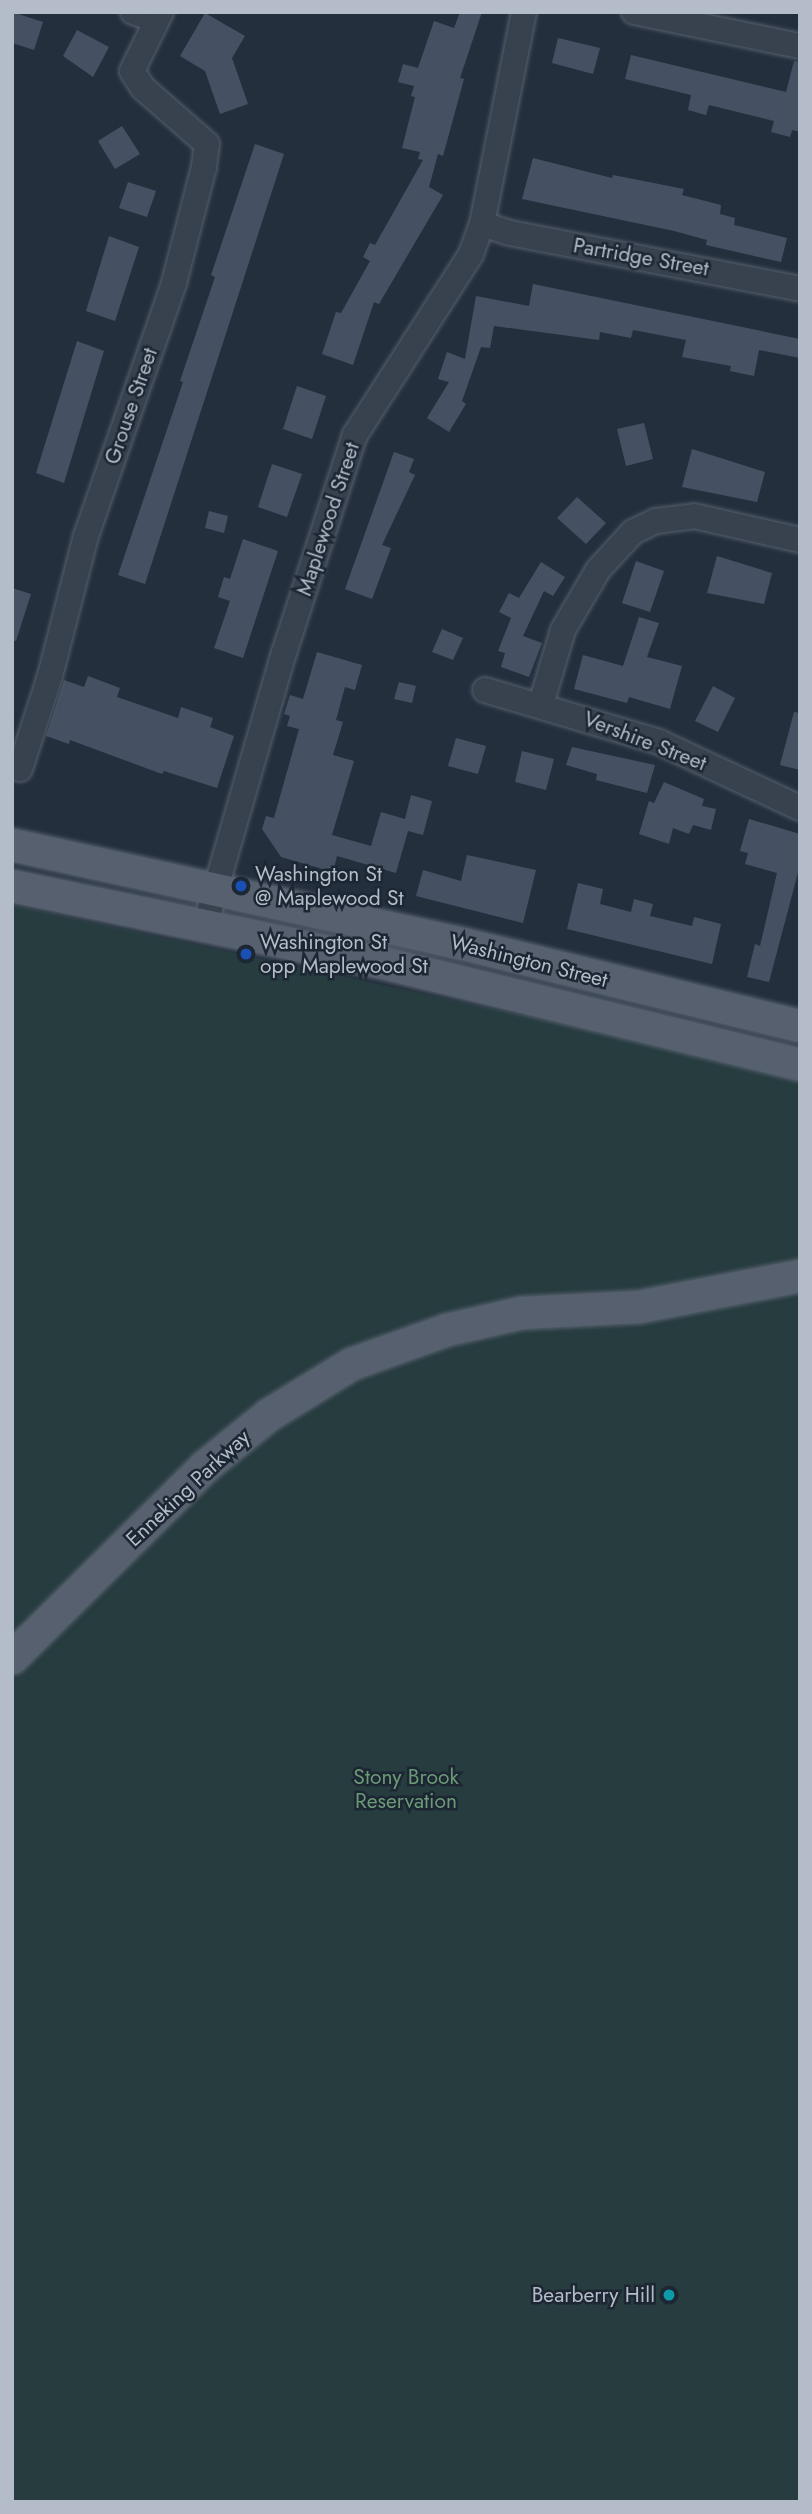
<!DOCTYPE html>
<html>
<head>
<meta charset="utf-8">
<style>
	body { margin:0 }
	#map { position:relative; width:812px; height:2514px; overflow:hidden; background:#242f3e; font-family:Jost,sans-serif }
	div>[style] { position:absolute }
	.green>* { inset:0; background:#263c3f }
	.building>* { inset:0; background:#455162 }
	.roads { filter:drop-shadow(0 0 2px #565f6c) drop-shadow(0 0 2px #565f6c) }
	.minor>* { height:24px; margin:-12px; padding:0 12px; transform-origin:12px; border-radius:12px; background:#38414e }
	.major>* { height:32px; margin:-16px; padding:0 16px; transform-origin:16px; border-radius:16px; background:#56606e }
	.dots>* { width:19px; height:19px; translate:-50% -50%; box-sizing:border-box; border:4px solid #1d2633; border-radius:50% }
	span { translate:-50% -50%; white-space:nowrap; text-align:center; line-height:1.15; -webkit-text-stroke:5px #1d2633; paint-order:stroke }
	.street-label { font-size:21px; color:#b4bcc9 }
	.poi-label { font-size:21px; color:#b4bcc9 }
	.left { translate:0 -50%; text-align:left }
	.right { translate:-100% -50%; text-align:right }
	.park-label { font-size:21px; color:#6b9a76 }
	.frame { position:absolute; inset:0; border:14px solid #b4bcc9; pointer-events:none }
</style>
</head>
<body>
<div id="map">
	<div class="green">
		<i style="clip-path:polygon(12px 905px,800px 1075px,800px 2502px,12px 2502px)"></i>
	</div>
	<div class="building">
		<i style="clip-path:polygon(12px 12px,43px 22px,34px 50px,12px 43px)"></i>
		<i style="clip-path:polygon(460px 12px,482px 12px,460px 78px,464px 79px,443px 156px,438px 154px,429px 187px,443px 195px,379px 304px,374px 302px,353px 365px,322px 354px,336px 312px,341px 313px,370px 261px,363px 257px,370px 243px,375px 245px,423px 160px,418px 159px,420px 152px,402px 148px,415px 97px,411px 96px,414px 86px,398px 82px,403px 64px,418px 68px,434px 21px,454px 28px)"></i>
		<i style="clip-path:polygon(205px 13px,245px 36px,232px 58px,248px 104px,220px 114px,205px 71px,180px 56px)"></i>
		<i style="clip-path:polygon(77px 30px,109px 47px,93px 77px,63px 56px)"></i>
		<i style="clip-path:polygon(558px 38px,600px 48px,593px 74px,552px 63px)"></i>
		<i style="clip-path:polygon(631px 55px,786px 92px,794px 61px,800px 62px,800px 132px,792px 130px,790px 137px,771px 132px,774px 121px,709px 105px,706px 115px,688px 110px,691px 95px,625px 79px)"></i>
		<i style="clip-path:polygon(122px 126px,140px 154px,115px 169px,98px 141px)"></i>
		<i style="clip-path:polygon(255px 144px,284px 154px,145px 584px,118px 575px,183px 382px,180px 381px,215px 277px,211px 275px)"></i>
		<i style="clip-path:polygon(533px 158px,612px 178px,613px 175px,684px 189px,682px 195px,721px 205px,720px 214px,735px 218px,734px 225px,787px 238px,781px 262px,706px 245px,707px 240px,674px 231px,522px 199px)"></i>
		<i style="clip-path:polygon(128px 182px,156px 191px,147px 217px,119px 208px)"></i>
		<i style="clip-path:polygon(109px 236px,139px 247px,115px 321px,86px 311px)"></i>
		<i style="clip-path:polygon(533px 284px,800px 339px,800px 358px,759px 350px,754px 376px,730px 371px,731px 366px,682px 357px,686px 340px,633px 330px,631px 338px,600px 332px,599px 340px,494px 326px,490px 348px,481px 347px,462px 401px,466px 404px,449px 432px,427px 418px,449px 382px,438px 379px,447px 352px,465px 359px,476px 296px,529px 306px)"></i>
		<i style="clip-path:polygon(77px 341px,104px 351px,64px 483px,36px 473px)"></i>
		<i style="clip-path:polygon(297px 386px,326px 396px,312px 439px,283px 429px)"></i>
		<i style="clip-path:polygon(644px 423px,653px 459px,626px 466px,617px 429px)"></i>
		<i style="clip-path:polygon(692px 449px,765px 472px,757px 502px,682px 487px)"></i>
		<i style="clip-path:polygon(394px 452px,414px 459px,409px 472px,415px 475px,382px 545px,391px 548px,372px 599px,345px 589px)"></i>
		<i style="clip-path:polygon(272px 464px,302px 474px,287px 517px,258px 507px)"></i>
		<i style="clip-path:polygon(577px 497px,606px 523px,586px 544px,557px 518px)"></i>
		<i style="clip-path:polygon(209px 511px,228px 516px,224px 533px,205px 528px)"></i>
		<i style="clip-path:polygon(243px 539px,278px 551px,243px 658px,214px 648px,230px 601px,218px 597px,224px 577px,230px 579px)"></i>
		<i style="clip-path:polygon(717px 556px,772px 573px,764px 604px,707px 593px)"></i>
		<i style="clip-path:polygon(636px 561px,664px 571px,650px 612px,622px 603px)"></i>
		<i style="clip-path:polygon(541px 562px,565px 577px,553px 596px,544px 591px,523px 636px,542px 643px,529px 677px,501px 667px,505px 653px,498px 651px,511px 618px,499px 612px,509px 593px,519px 598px)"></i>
		<i style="clip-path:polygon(12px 588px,31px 594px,16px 641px,12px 640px)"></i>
		<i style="clip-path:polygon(639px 617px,659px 623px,647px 657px,682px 666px,670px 709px,629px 697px,627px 703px,574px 689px,583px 655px,623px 666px)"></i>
		<i style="clip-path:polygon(442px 629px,463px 638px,453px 660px,432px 652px)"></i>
		<i style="clip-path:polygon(317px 652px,362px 665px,355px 690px,345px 687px,336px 720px,343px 722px,333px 755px,354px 761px,332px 835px,371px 846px,381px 812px,405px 819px,411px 795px,432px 801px,423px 835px,408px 831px,396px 873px,337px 856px,333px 872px,281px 857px,262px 829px,266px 816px,274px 818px,299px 729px,287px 726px,290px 716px,284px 714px,290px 695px,303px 699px)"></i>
		<i style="clip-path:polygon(88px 676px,120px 688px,117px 697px,178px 718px,181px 707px,213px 718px,210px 727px,234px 736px,217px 788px,164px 771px,162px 774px,70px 740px,69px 744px,46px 736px,64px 680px,84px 687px)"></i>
		<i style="clip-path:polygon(399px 682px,416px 686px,412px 703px,394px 699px)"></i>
		<i style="clip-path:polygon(713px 686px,735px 698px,718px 732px,695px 721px)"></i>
		<i style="clip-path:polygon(794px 712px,800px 713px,800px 770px,780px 765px)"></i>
		<i style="clip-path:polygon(456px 738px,486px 746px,478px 774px,448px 766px)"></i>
		<i style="clip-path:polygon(572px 747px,655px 765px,647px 793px,596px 780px,597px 774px,566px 765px)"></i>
		<i style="clip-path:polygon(522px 751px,554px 759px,546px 790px,515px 782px)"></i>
		<i style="clip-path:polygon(664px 782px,704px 799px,702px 806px,716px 809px,711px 830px,693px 825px,689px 834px,673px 828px,669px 844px,639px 834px,649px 801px,654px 803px)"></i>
		<i style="clip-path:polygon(749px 819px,800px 834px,800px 865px,769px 982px,747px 977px,755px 944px,760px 946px,777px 873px,745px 864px,748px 853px,740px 851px)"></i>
		<i style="clip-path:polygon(467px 855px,536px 870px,523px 923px,416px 896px,423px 870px,461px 881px)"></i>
		<i style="clip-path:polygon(578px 883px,603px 889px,600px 904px,631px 912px,634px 899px,653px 904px,650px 916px,692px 926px,694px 917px,721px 924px,712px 964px,567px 929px)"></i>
	</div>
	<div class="roads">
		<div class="minor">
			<i style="left:133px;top:12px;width:24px;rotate:19deg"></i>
			<i style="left:634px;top:12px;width:169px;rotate:11.6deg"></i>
			<i style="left:482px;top:224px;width:29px;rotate:18deg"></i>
			<i style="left:510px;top:233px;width:295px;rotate:10.9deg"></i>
			<i style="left:485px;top:690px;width:182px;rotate:16.6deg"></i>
			<i style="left:659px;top:742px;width:156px;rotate:25.1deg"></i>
			<i style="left:541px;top:704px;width:77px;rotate:-73.4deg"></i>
			<i style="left:563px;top:630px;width:69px;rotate:-59.7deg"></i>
			<i style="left:598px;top:570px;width:52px;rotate:-47.4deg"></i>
			<i style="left:633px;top:532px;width:25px;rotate:-26deg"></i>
			<i style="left:656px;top:521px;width:38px;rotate:-7deg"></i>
			<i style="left:694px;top:516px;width:109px;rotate:12.8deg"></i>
			<i style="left:20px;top:769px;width:98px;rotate:-72.1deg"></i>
			<i style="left:50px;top:676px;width:145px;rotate:-75.6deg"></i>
			<i style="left:86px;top:536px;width:268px;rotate:-70.8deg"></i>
			<i style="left:174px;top:283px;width:120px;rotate:-75.5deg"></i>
			<i style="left:204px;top:167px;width:23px;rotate:-83deg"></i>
			<i style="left:207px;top:144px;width:85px;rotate:-138.8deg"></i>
			<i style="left:143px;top:88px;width:20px;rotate:-123deg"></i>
			<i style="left:132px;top:71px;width:66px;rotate:-63.8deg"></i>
			<i style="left:205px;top:926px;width:284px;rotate:-73.9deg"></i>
			<i style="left:284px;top:653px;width:229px;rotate:-72deg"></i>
			<i style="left:355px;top:435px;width:215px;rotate:-57.3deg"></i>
			<i style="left:471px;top:254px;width:32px;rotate:-70deg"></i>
			<i style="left:482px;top:224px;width:216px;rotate:-78.8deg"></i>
		</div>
		<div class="major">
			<i style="left:12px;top:845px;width:462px;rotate:12.4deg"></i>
			<i style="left:463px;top:944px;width:347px;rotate:13.7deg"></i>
			<i style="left:12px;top:886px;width:375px;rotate:11.7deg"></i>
			<i style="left:379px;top:962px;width:433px;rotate:13.7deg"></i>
			<i style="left:12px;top:1658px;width:273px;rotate:-44.7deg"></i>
			<i style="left:206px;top:1466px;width:81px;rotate:-39deg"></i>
			<i style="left:269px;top:1415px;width:97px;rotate:-31.6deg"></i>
			<i style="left:352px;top:1364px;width:101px;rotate:-19.7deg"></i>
			<i style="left:447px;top:1330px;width:77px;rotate:-12.8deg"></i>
			<i style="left:522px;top:1313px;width:117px;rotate:-2.9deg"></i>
			<i style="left:639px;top:1307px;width:164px;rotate:-10.9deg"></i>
		</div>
	</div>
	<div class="dots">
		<i style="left:241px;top:886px;background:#1a4fb4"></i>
		<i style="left:246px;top:954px;background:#1a4fb4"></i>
		<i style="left:669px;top:2295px;background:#0f9aa8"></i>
	</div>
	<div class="street-label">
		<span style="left:641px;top:257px;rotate:10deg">Partridge Street</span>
		<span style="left:131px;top:406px;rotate:-71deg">Grouse Street</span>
		<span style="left:328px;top:519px;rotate:-72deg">Maplewood Street</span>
		<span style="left:645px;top:741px;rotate:21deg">Vershire Street</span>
		<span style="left:529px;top:961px;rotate:14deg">Washington Street</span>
		<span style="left:188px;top:1488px;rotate:-43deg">Enneking Parkway</span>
	</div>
	<div class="poi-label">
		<span class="left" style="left:255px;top:886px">Washington St<br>@ Maplewood St</span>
		<span class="left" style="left:260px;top:954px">Washington St<br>opp Maplewood St</span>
		<span class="right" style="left:655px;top:2295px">Bearberry Hill</span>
	</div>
	<div class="park-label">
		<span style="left:406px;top:1789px">Stony Brook<br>Reservation</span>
	</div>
	<div class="frame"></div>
</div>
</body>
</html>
